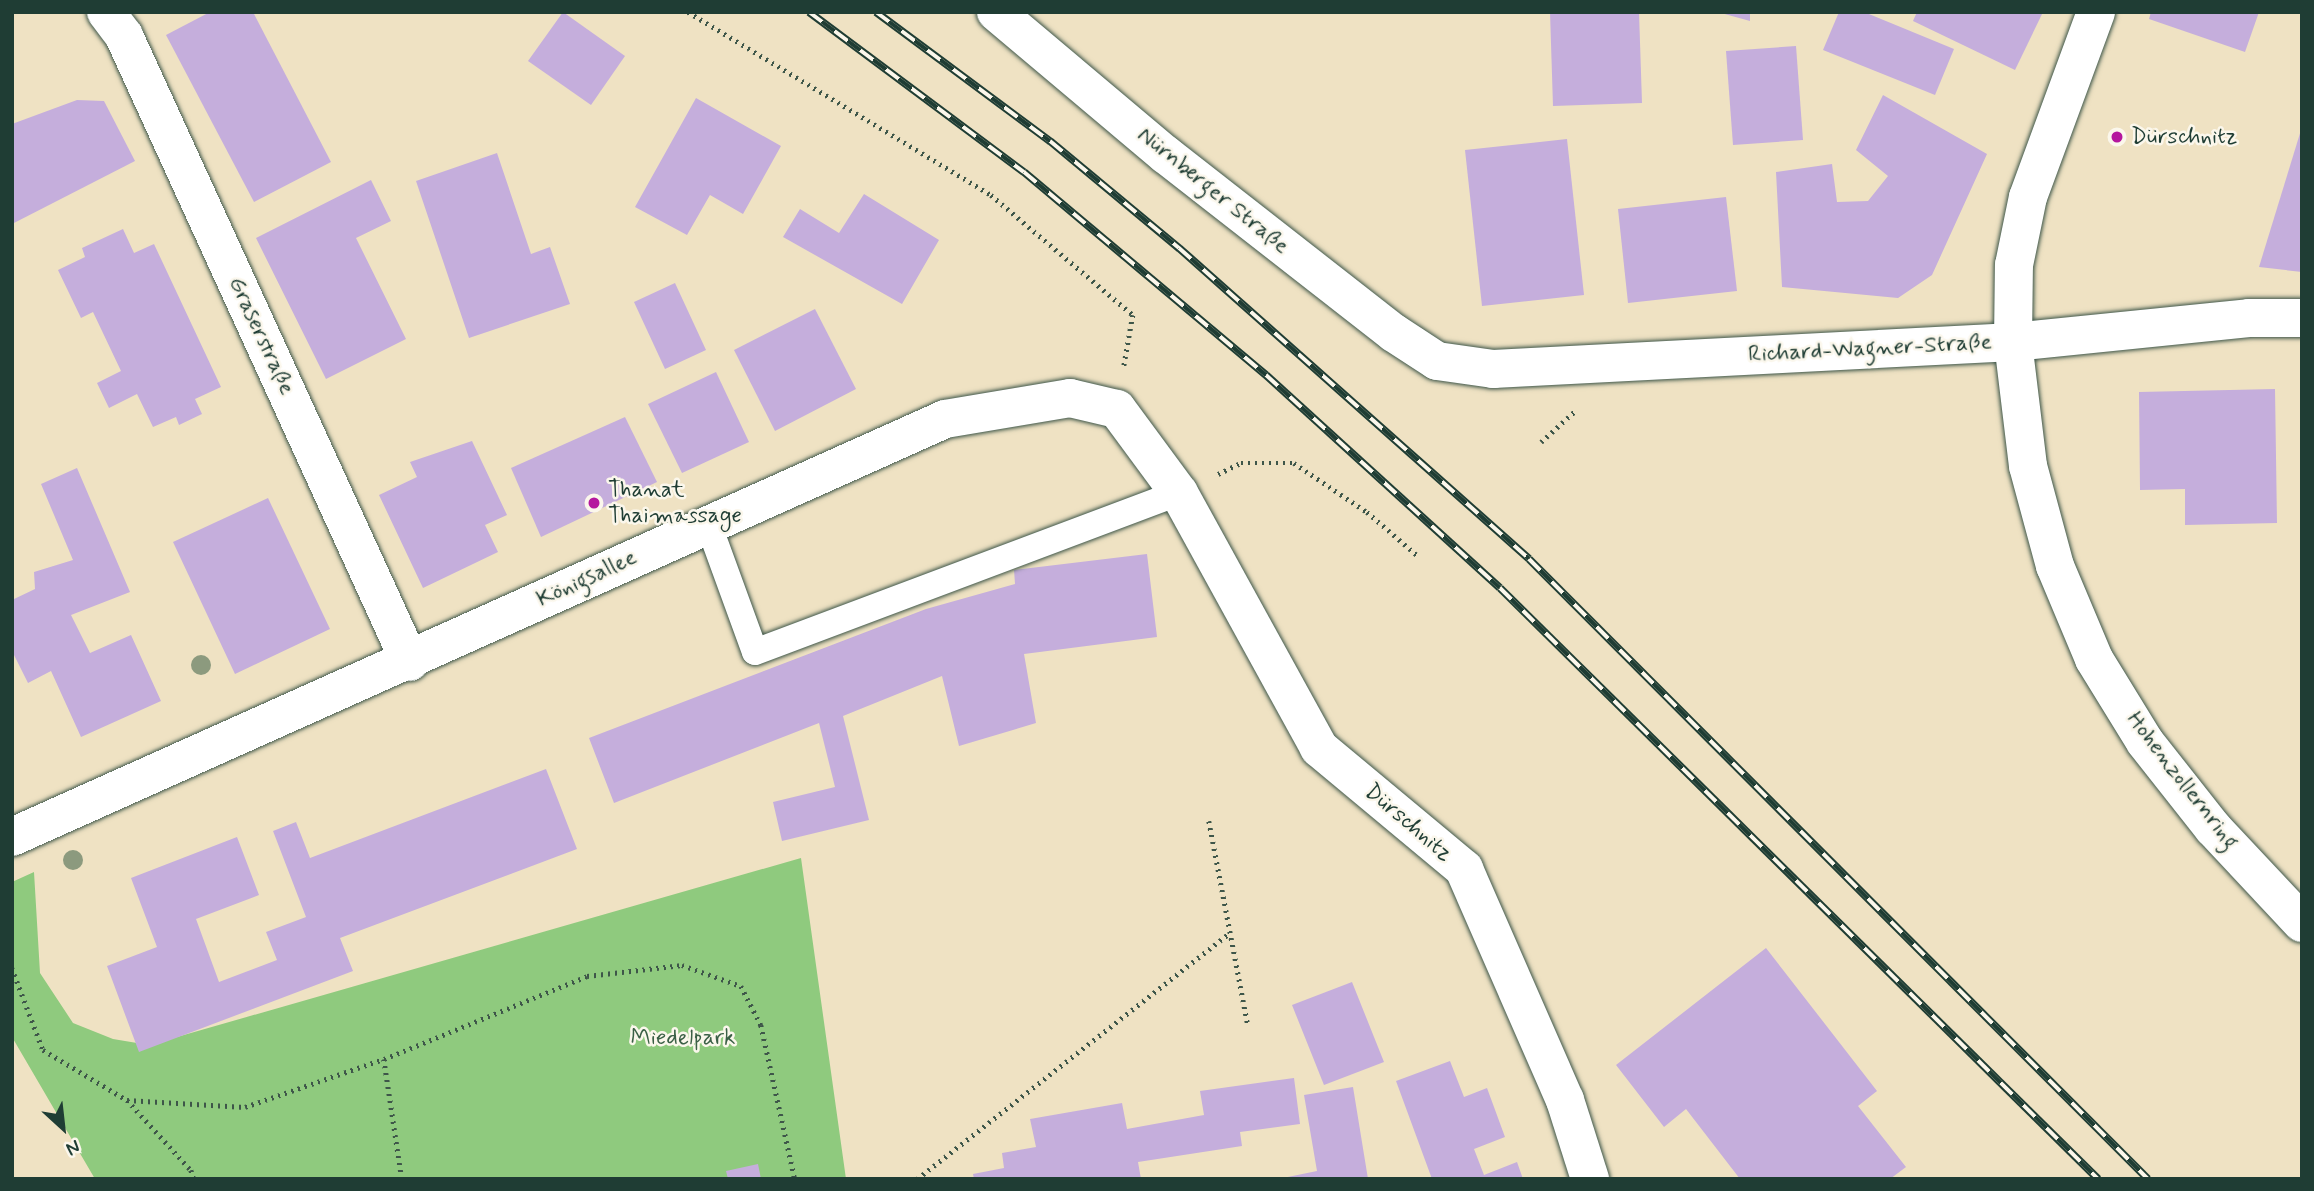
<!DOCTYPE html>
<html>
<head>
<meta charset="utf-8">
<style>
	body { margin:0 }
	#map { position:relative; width:2314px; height:1191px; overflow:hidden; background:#efe2c3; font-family:Mynerve,sans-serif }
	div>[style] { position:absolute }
	.green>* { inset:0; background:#8fca7e }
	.building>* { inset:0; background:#c5aedc }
	.path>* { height:4.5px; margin-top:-2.25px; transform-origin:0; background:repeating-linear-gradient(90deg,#3e5649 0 2px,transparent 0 7px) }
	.roads { filter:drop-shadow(0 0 2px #3e5649) drop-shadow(0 0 2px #3e5649) }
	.service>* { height:26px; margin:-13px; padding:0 13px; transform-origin:13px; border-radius:13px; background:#fff }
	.minor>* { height:38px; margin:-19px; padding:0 19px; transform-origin:19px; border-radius:19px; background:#fff }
	.secondary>* { height:38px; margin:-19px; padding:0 19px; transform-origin:19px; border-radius:19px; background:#fff }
	.primary>* { height:38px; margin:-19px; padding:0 19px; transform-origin:19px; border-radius:19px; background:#fff }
	.rail>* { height:8px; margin-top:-4px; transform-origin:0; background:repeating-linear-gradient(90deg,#fbf7ec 0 16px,#1f3d34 0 32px); box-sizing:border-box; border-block:2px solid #1f3d34 }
	.trees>* { width:20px; height:20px; margin:-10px; border-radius:50%; background:#8c9a7e }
	.dots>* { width:19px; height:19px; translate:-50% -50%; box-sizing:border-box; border:4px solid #fbf7ec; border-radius:50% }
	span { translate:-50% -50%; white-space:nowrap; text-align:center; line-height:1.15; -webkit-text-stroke:5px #fbf7ec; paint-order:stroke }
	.poi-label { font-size:23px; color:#1f3d34 }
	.left { translate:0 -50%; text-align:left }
	.street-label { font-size:23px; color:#1f3d34 }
	.park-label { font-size:23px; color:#3b6046 }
	.frame { position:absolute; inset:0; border:14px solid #1f3d34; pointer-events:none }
	.north { position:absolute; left:28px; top:1093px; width:70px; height:70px; -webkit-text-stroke:5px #fbf7ec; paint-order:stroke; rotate:153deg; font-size:19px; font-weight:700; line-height:28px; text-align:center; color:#1f3d34 }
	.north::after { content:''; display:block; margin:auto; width:24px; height:32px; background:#1f3d34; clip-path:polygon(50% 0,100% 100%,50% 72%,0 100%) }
</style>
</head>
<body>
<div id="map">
	<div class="green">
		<i style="clip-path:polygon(801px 858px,846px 1179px,95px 1179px,12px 1037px,12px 882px,34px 872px,40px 973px,73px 1023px,113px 1039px,149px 1045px)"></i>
	</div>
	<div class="building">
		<i style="clip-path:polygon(210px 12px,253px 12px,331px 162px,254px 202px,166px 35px)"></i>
		<i style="clip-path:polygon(563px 12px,625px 56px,591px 105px,528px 61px)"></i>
		<i style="clip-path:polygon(1550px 12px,1639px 12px,1642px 103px,1553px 106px)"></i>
		<i style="clip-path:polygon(1721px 12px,1750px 12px,1750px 21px,1721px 13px)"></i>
		<i style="clip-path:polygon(1839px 12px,1864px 12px,1954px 49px,1935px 95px,1823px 50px)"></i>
		<i style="clip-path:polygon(1917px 12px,2043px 12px,2015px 70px,1913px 21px)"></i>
		<i style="clip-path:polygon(2151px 12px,2259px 12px,2245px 52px,2149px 19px)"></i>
		<i style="clip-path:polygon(1796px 46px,1803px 140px,1733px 145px,1726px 51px)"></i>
		<i style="clip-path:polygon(1883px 95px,1987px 154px,1932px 275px,1898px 298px,1782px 287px,1776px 172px,1832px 164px,1837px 202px,1868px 201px,1888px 176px,1856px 150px)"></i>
		<i style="clip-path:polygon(696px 98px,781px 146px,743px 214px,710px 195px,687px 235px,635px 207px)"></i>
		<i style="clip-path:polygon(77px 100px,104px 101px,135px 161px,12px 224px,12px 124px)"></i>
		<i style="clip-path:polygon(2301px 130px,2302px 272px,2259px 267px)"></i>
		<i style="clip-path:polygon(1567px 139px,1584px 295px,1482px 306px,1465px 150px)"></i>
		<i style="clip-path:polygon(497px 153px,531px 254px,550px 247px,570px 304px,469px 338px,416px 181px)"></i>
		<i style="clip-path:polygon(371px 180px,391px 221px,356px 238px,406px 339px,326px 379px,256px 238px)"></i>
		<i style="clip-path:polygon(864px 194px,939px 240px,902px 304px,783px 237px,800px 209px,839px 233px)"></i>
		<i style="clip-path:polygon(1726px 197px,1737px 291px,1628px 303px,1618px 209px)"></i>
		<i style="clip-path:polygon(123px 229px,134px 253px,154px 244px,221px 387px,195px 399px,202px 414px,179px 425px,176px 417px,153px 427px,137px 394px,109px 408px,97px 383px,121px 371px,93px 312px,81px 318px,58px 270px,85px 257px,82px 248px)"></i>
		<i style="clip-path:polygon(675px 283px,706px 350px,665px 369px,634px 302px)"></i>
		<i style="clip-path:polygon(815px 309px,856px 389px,775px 431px,734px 350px)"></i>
		<i style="clip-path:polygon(716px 372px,749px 442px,682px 473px,648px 404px)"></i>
		<i style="clip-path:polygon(2275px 389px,2277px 523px,2185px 525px,2185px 489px,2140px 490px,2139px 392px)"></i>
		<i style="clip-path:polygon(625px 417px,657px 482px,541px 537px,511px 468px)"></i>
		<i style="clip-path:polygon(472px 441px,507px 515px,485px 525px,498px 552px,423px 588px,379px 495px,417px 477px,410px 462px)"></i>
		<i style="clip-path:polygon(77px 468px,130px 592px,71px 615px,90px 653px,131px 635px,161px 701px,81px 737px,51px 671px,28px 683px,12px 651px,12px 600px,35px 589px,34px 572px,73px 560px,41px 484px)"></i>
		<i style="clip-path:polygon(268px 498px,330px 629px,235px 674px,173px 542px)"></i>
		<i style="clip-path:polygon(1147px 554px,1157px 637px,1024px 654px,1036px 723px,959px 746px,942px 676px,843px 716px,869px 820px,782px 841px,773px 802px,835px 787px,819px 723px,614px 803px,589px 738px,926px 609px,1015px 584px,1014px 570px)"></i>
		<i style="clip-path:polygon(546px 769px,577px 849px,340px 938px,353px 971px,139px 1052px,107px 966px,157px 947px,131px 878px,237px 837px,259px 895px,196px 919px,219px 982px,277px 960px,266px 932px,306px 917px,273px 831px,296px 822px,310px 858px)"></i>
		<i style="clip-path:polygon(1766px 948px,1877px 1091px,1858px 1106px,1906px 1167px,1890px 1179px,1740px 1179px,1686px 1109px,1664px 1127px,1616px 1065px)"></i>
		<i style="clip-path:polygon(1352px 982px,1384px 1062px,1324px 1085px,1292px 1005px)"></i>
		<i style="clip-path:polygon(1450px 1061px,1464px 1097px,1487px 1088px,1505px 1137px,1474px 1149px,1484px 1175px,1517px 1162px,1523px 1179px,1432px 1179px,1396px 1081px)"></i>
		<i style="clip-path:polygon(1294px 1078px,1300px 1124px,1240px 1132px,1242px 1146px,1138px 1162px,1141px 1179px,974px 1179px,973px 1174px,1004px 1168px,1002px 1153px,1036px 1147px,1030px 1119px,1122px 1103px,1127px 1129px,1204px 1115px,1200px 1091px)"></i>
		<i style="clip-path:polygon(1353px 1087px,1368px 1179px,1278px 1179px,1317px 1171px,1304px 1095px)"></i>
		<i style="clip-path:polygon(758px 1164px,761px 1179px,728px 1179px,726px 1171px)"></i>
	</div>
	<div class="path">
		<i style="left:688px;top:12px;width:354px;rotate:31.1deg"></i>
		<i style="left:991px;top:195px;width:186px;rotate:40.2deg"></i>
		<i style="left:1133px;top:315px;width:52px;rotate:100deg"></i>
		<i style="left:1541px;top:442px;width:45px;rotate:-42.3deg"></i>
		<i style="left:1218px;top:474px;width:25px;rotate:-26deg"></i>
		<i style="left:1241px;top:463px;width:53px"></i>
		<i style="left:1294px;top:463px;width:88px;rotate:33.9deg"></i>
		<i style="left:1367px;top:512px;width:67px;rotate:40.8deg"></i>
		<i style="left:1209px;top:821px;width:208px;rotate:79.2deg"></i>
		<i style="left:12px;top:968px;width:88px;rotate:69.3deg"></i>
		<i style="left:43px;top:1050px;width:98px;rotate:30.8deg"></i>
		<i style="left:127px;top:1100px;width:95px;rotate:47.6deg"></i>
		<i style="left:191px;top:1170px;width:9px;rotate:72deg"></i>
		<i style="left:384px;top:1059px;width:121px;rotate:81.5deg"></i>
		<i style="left:127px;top:1100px;width:118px;rotate:3.4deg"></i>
		<i style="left:245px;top:1107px;width:147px;rotate:-19.1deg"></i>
		<i style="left:384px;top:1059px;width:219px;rotate:-22.2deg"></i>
		<i style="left:587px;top:976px;width:96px;rotate:-6.6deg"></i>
		<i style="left:682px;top:965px;width:63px;rotate:19.6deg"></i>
		<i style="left:741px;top:986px;width:44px;rotate:62.9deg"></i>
		<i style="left:761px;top:1025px;width:158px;rotate:77.6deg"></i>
		<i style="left:917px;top:1179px;width:396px;rotate:-38.2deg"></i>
	</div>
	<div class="roads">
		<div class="service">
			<i style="left:708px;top:523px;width:137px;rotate:70deg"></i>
			<i style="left:755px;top:652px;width:453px;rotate:-20.6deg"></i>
		</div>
		<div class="minor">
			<i style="left:106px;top:12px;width:30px;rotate:53deg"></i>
			<i style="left:124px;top:36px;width:688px;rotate:65.45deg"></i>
			<i style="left:2013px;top:342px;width:237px;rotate:-5.8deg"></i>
			<i style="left:2249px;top:318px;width:53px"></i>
			<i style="left:12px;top:837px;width:1022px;rotate:-24.13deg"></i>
			<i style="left:945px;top:419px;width:127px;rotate:-9.5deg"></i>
			<i style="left:1070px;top:398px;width:48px;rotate:13.2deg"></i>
			<i style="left:1117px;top:409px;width:104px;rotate:53.6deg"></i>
			<i style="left:1179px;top:493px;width:291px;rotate:61.2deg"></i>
			<i style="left:1319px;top:748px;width:189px;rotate:39.8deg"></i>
			<i style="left:1464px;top:869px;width:252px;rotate:66.4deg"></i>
			<i style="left:1565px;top:1100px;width:83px;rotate:72.4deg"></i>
		</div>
		<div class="secondary">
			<i style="left:2013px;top:342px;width:77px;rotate:-89.3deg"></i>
			<i style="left:2014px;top:265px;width:69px;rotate:-78.4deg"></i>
			<i style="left:2028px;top:197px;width:197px;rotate:-69.8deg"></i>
		</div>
		<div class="primary">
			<i style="left:996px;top:12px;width:222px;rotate:40.1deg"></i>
			<i style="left:1166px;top:155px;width:289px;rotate:38deg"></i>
			<i style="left:1394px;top:333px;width:51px;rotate:33.1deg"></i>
			<i style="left:1437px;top:361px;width:57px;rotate:8.1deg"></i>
			<i style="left:1493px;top:369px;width:521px;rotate:-2.97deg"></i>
			<i style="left:2013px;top:342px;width:125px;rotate:83.1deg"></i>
			<i style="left:2028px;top:466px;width:104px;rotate:74.9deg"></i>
			<i style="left:2055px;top:566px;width:101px;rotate:67.2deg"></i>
			<i style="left:2094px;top:659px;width:97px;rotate:58.4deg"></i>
			<i style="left:2145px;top:742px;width:110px;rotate:51.7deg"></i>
			<i style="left:2213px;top:828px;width:130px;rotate:46.9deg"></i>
		</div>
	</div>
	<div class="rail">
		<i style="left:809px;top:12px;width:268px;rotate:36.7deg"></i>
		<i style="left:1024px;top:172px;width:316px;rotate:40deg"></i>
		<i style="left:1266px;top:375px;width:316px;rotate:42.3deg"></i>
		<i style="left:1500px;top:588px;width:841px;rotate:44.66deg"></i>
		<i style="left:876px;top:12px;width:217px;rotate:36.6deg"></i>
		<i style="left:1050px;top:141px;width:168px;rotate:39.7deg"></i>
		<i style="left:1179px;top:248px;width:468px;rotate:41.6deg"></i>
		<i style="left:1529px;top:559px;width:876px;rotate:45.05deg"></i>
	</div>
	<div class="trees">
		<i style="left:201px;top:665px"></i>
		<i style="left:73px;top:860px"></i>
	</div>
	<div class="dots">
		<i style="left:2117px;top:137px;background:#b5179e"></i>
		<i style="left:594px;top:503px;background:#b5179e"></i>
	</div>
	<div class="poi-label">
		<span class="left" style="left:2131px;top:137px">Dürschnitz</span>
		<span class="left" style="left:608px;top:503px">Thanat<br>Thaimassage</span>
	</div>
	<div class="street-label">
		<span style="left:1213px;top:191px;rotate:39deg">Nürnberger Straße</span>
		<span style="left:261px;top:336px;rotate:65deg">Graserstraße</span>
		<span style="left:1870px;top:349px;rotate:-3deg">Richard-Wagner-Straße</span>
		<span style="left:587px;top:579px;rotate:-25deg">Königsallee</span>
		<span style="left:2182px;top:781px;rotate:52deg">Hohenzollernring</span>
		<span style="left:1408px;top:823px;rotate:40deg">Dürschnitz</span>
	</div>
	<div class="park-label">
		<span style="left:683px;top:1038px">Miedelpark</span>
	</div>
	<div class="frame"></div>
	<div class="north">N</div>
</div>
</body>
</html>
